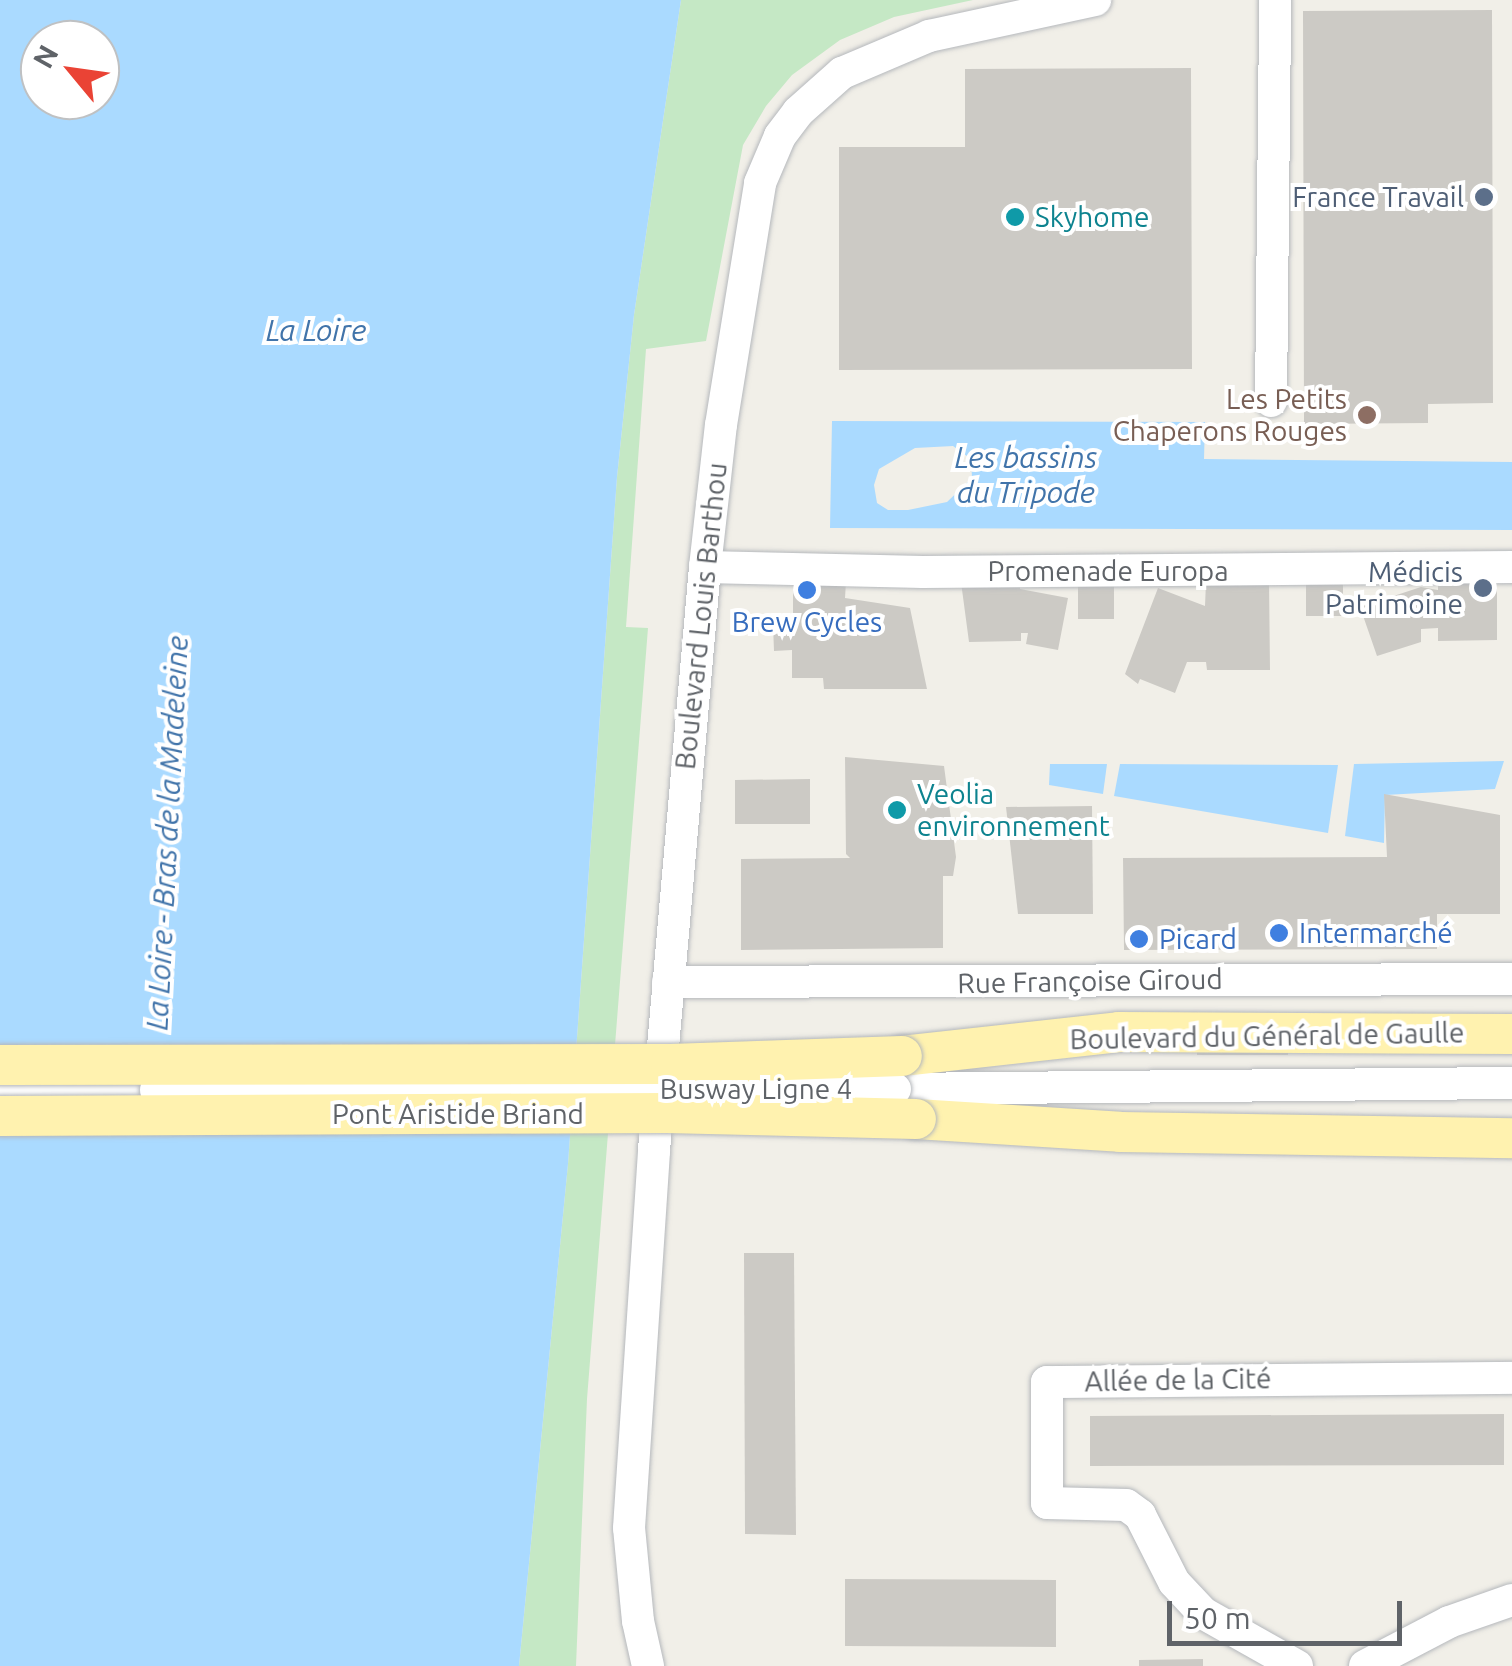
<!DOCTYPE html>
<html>
<head>
<meta charset="utf-8">
<style>
	body { margin:0 }
	#map { position:relative; width:1512px; height:1666px; overflow:hidden; background:#f1efe8; font-family:Ubuntu,sans-serif }
	div>[style] { position:absolute }
	.green>* { inset:0; background:#c5e8c5 }
	.water>* { inset:0; background:#aadaff }
	.building>* { inset:0; background:#cccac5 }
	.roads { filter:drop-shadow(0 0 2px #b5b8bc) drop-shadow(0 0 2px #b5b8bc) }
	.minor>* { height:32px; margin:-16px; padding:0 16px; transform-origin:16px; border-radius:16px; background:#fff }
	.major>* { height:40px; margin:-20px; padding:0 20px; transform-origin:20px; border-radius:20px; background:#fff2af }
	.bridges { filter:drop-shadow(0 0 2px #b5b8bc) drop-shadow(0 0 2px #b5b8bc) }
	.minor-bridge>* { height:32px; margin:-16px; padding:0 16px; transform-origin:16px; border-radius:16px; background:#fff }
	.major-bridge>* { height:40px; margin:-20px; padding:0 20px; transform-origin:20px; border-radius:20px; background:#fff2af }
	.dots>* { width:28px; height:28px; translate:-50% -50%; box-sizing:border-box; border:5px solid #fff; border-radius:50% }
	span { translate:-50% -50%; white-space:nowrap; text-align:center; line-height:1.15; -webkit-text-stroke:8px #fff; paint-order:stroke }
	.service-label { font-size:28px; color:#4e5e75 }
	.right { translate:-100% -50%; text-align:right }
	.culture-label { font-size:28px; color:#0d838f }
	.left { translate:0 -50%; text-align:left }
	.education-label { font-size:28px; color:#785e54 }
	.street-label { font-size:28px; color:#5f6368 }
	.shop-label { font-size:28px; color:#366cbe }
	.water-label { font-size:30px; color:#4174aa; font-style:italic }
	.north { position:absolute; left:20px; top:20px; width:100px; height:100px; box-sizing:border-box; background:#fff; border:2px solid #bfc1c3; border-radius:50%; rotate:299deg; font-size:28px; font-weight:700; line-height:40px; text-align:center; color:#5f6368 }
	.north::after { content:''; display:block; margin:auto; width:35px; height:45px; background:#ea4335; clip-path:polygon(50% 0,100% 100%,50% 72%,0 100%) }
	.scale { position:absolute; left:1167px; top:1601px; width:235px; height:45px; box-sizing:border-box; border:5px solid #5f6368; border-top:0; padding-left:12px; font-size:30px; line-height:35px; white-space:nowrap; color:#5f6368; -webkit-text-stroke:8px #fff; paint-order:stroke }
</style>
</head>
<body>
<div id="map">
	<div class="green">
		<i style="clip-path:polygon(681px 0,973px 0,894px 17px,840px 40px,792px 75px,766px 106px,743px 145px,706px 341px,646px 349px,626px 627px,648px 628px,587px 1399px,576px 1666px,519px 1666px,568px 1164px,617px 477px,634px 315px)"></i>
	</div>
	<div class="water">
		<i style="clip-path:polygon(evenodd,0 0,681px 0,634px 315px,617px 477px,568px 1164px,519px 1666px,0 1666px,0 0,40px 40px,100px 40px,100px 100px,40px 100px,40px 40px)"></i>
		<i style="clip-path:polygon(evenodd,832px 421px,1205px 422px,1204px 459px,1512px 462px,1512px 530px,830px 528px,832px 421px,953px 446px,971px 459px,972px 478px,947px 502px,908px 510px,888px 510px,877px 503px,874px 485px,879px 469px,915px 448px,953px 446px)"></i>
		<i style="clip-path:polygon(1504px 761px,1495px 789px,1385px 795px,1384px 843px,1345px 836px,1354px 764px)"></i>
		<i style="clip-path:polygon(1050px 764px,1107px 764px,1103px 794px,1049px 785px)"></i>
		<i style="clip-path:polygon(1120px 764px,1338px 765px,1328px 833px,1114px 796px)"></i>
	</div>
	<div class="building">
		<i style="clip-path:polygon(1492px 10px,1493px 403px,1428px 404px,1428px 423px,1304px 424px,1303px 11px)"></i>
		<i style="clip-path:polygon(1191px 68px,1192px 369px,839px 370px,839px 147px,965px 147px,965px 69px)"></i>
		<i style="clip-path:polygon(1306px 577px,1343px 577px,1343px 616px,1306px 616px)"></i>
		<i style="clip-path:polygon(1078px 578px,1114px 578px,1114px 619px,1078px 619px)"></i>
		<i style="clip-path:polygon(1269px 581px,1270px 670px,1207px 670px,1206px 662px,1187px 662px,1175px 693px,1140px 679px,1138px 684px,1125px 674px,1158px 588px,1205px 606px,1206px 582px)"></i>
		<i style="clip-path:polygon(1438px 581px,1497px 581px,1497px 640px,1438px 641px,1438px 628px,1421px 629px,1421px 642px,1377px 656px,1360px 607px,1421px 587px,1438px 590px)"></i>
		<i style="clip-path:polygon(846px 582px,845px 598px,910px 608px,927px 689px,824px 689px,823px 678px,792px 678px,792px 650px,774px 651px,773px 625px,793px 625px,793px 583px)"></i>
		<i style="clip-path:polygon(961px 582px,1020px 582px,1020px 589px,1068px 598px,1058px 650px,1026px 644px,1028px 633px,1021px 633px,1021px 641px,969px 642px)"></i>
		<i style="clip-path:polygon(845px 757px,944px 766px,956px 857px,953px 876px,943px 876px,943px 948px,741px 950px,741px 859px,850px 858px,846px 854px)"></i>
		<i style="clip-path:polygon(810px 779px,810px 824px,735px 824px,735px 780px)"></i>
		<i style="clip-path:polygon(1384px 794px,1500px 815px,1500px 914px,1437px 914px,1437px 949px,1124px 950px,1123px 858px,1387px 857px)"></i>
		<i style="clip-path:polygon(1092px 806px,1093px 914px,1018px 914px,1006px 807px)"></i>
		<i style="clip-path:polygon(1197px 1046px,1288px 1047px,1288px 1055px,1197px 1055px)"></i>
		<i style="clip-path:polygon(744px 1253px,794px 1253px,796px 1535px,745px 1534px)"></i>
		<i style="clip-path:polygon(1504px 1414px,1504px 1465px,1090px 1466px,1090px 1416px)"></i>
		<i style="clip-path:polygon(845px 1579px,1056px 1580px,1056px 1647px,845px 1646px)"></i>
		<i style="clip-path:polygon(1203px 1659px,1203px 1666px,1139px 1666px,1139px 1660px)"></i>
	</div>
	<div class="roads">
		<div class="minor">
			<i style="left:1271px;top:401px;width:401px;rotate:-89.4deg"></i>
			<i style="left:705px;top:567px;width:218px;rotate:1.3deg"></i>
			<i style="left:923px;top:572px;width:589px;rotate:-0.49deg"></i>
			<i style="left:668px;top:982px;width:844px;rotate:-0.2deg"></i>
			<i style="left:895px;top:1089px;width:617px;rotate:-0.56deg"></i>
			<i style="left:0;top:1090px;width:156px"></i>
			<i style="left:648px;top:1666px;width:46px;rotate:-102.5deg"></i>
			<i style="left:638px;top:1621px;width:93px;rotate:-95.5deg"></i>
			<i style="left:629px;top:1528px;width:379px;rotate:-86.2deg"></i>
			<i style="left:654px;top:1150px;width:585px;rotate:-85deg"></i>
			<i style="left:705px;top:567px;width:143px;rotate:-83.6deg"></i>
			<i style="left:721px;top:425px;width:245px;rotate:-80.8deg"></i>
			<i style="left:760px;top:183px;width:51px;rotate:-66.9deg"></i>
			<i style="left:780px;top:136px;width:30px;rotate:-53deg"></i>
			<i style="left:798px;top:112px;width:59px;rotate:-41.6deg"></i>
			<i style="left:842px;top:73px;width:95px;rotate:-23deg"></i>
			<i style="left:929px;top:36px;width:170px;rotate:-12.2deg"></i>
			<i style="left:1297px;top:1666px;width:108px;rotate:-150.6deg"></i>
			<i style="left:1203px;top:1613px;width:42px;rotate:-133.1deg"></i>
			<i style="left:1174px;top:1582px;width:75px;rotate:-116.9deg"></i>
			<i style="left:1140px;top:1515px;width:17px;rotate:-144deg"></i>
			<i style="left:1126px;top:1505px;width:79px;rotate:-178.5deg"></i>
			<i style="left:1047px;top:1503px;width:121px;rotate:-90deg"></i>
			<i style="left:1047px;top:1382px;width:465px;rotate:-0.5deg"></i>
			<i style="left:1365px;top:1666px;width:95px;rotate:-27.6deg"></i>
			<i style="left:1449px;top:1622px;width:67px;rotate:-19.2deg"></i>
		</div>
		<div class="major">
			<i style="left:902px;top:1056px;width:218px;rotate:-6.3deg"></i>
			<i style="left:1119px;top:1032px;width:393px;rotate:0.3deg"></i>
			<i style="left:916px;top:1119px;width:204px;rotate:3.6deg"></i>
			<i style="left:1120px;top:1132px;width:392px;rotate:0.9deg"></i>
		</div>
	</div>
	<div class="bridges">
		<div class="minor-bridge">
			<i style="left:156px;top:1090px;width:739px;rotate:-0.08deg"></i>
		</div>
		<div class="major-bridge">
			<i style="left:0;top:1065px;width:671px;rotate:-0.09deg"></i>
			<i style="left:671px;top:1064px;width:231px;rotate:-2deg"></i>
			<i style="left:0;top:1116px;width:667px;rotate:-0.26deg"></i>
			<i style="left:667px;top:1113px;width:249px;rotate:1.4deg"></i>
		</div>
	</div>
	<div class="dots">
		<i style="left:1484px;top:197px;background:#5c6f8a"></i>
		<i style="left:1015px;top:217px;background:#0f9aa8"></i>
		<i style="left:1367px;top:415px;background:#8d6e63"></i>
		<i style="left:1483px;top:588px;background:#5c6f8a"></i>
		<i style="left:807px;top:590px;background:#3f7fe0"></i>
		<i style="left:897px;top:810px;background:#0f9aa8"></i>
		<i style="left:1279px;top:933px;background:#3f7fe0"></i>
		<i style="left:1139px;top:939px;background:#3f7fe0"></i>
	</div>
	<div class="service-label">
		<span class="right" style="left:1464px;top:197px">France Travail</span>
		<span class="right" style="left:1463px;top:588px">Médicis<br>Patrimoine</span>
	</div>
	<div class="culture-label">
		<span class="left" style="left:1035px;top:217px">Skyhome</span>
		<span class="left" style="left:917px;top:810px">Veolia<br>environnement</span>
	</div>
	<div class="education-label">
		<span class="right" style="left:1347px;top:415px">Les Petits<br>Chaperons Rouges</span>
	</div>
	<div class="street-label">
		<span style="left:1108px;top:571px">Promenade Europa</span>
		<span style="left:701px;top:616px;rotate:-84deg">Boulevard Louis Barthou</span>
		<span style="left:1090px;top:981px;rotate:-1deg">Rue Françoise Giroud</span>
		<span style="left:1267px;top:1036px;rotate:-1deg">Boulevard du Général de Gaulle</span>
		<span style="left:756px;top:1089px">Busway Ligne 4</span>
		<span style="left:458px;top:1114px">Pont Aristide Briand</span>
		<span style="left:1178px;top:1380px;rotate:-1deg">Allée de la Cité</span>
	</div>
	<div class="shop-label">
		<span style="left:807px;top:622px">Brew Cycles</span>
		<span class="left" style="left:1299px;top:933px">Intermarché</span>
		<span class="left" style="left:1159px;top:939px">Picard</span>
	</div>
	<div class="water-label">
		<span style="left:316px;top:330px">La Loire</span>
		<span style="left:1026px;top:474px">Les bassins<br>du Tripode</span>
		<span style="left:167px;top:833px;rotate:-87deg">La Loire - Bras de la Madeleine</span>
	</div>
	<div class="north">N</div>
	<div class="scale">50 m</div>
</div>
</body>
</html>
